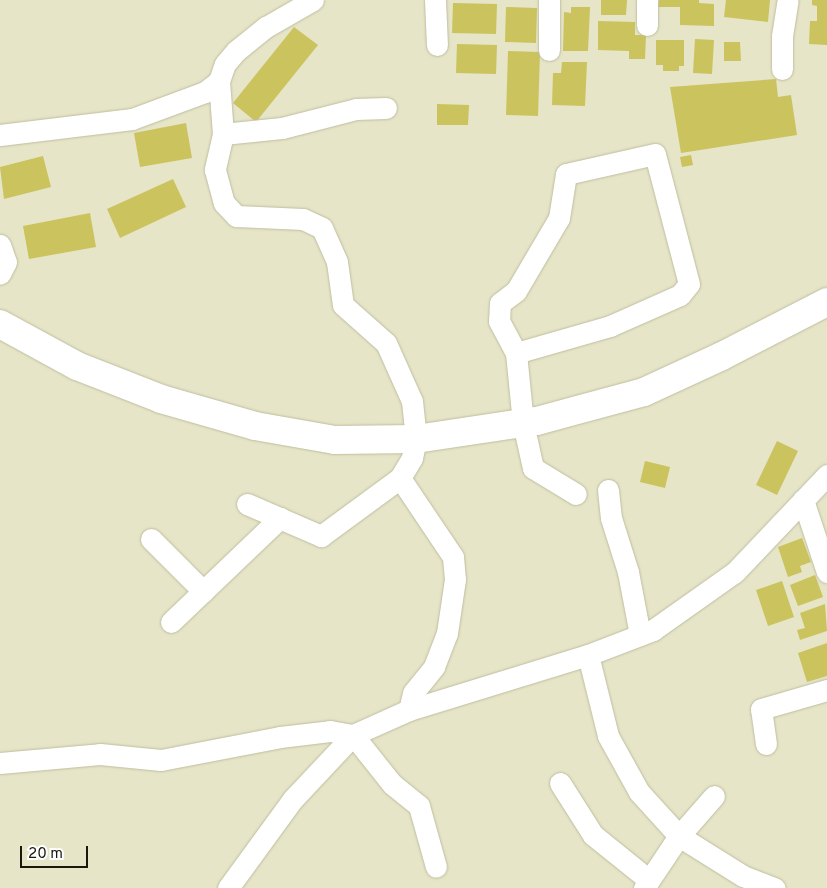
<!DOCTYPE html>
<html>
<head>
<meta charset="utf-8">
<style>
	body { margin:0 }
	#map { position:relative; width:827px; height:888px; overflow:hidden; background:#e6e5c7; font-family:Overpass,sans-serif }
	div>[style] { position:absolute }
	.building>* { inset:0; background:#cbc35d }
	.roads { filter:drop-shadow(0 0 1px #bfbda0) drop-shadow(0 0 1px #bfbda0) }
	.street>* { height:21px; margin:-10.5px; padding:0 10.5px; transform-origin:10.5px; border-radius:10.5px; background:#fff }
	.secondary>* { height:28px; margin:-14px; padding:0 14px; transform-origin:14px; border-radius:14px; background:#fff }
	span { translate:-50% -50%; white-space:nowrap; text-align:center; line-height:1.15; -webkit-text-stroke:4.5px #fff; paint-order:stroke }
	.scale { position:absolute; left:20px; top:846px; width:68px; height:22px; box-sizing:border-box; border:2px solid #19180d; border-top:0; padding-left:6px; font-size:15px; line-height:18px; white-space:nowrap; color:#19180d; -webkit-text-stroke:4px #fff; paint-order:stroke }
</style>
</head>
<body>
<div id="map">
	<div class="building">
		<i style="clip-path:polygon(601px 0,627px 0,626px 15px,601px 15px)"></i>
		<i style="clip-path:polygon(659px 0,699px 0,699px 3px,714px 4px,714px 26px,680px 25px,680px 7px,658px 7px)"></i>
		<i style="clip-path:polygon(726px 0,770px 0,768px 22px,724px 17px)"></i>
		<i style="clip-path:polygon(812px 0,827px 0,827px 45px,809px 44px,810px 21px,817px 21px,817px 6px,812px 5px)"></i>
		<i style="clip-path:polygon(453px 3px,497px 4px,496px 34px,452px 33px)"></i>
		<i style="clip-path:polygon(506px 7px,537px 8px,536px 43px,505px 42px)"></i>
		<i style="clip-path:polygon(571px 7px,590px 7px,588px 51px,563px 51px,564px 12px,571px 13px)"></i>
		<i style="clip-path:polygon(598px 21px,635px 22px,635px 35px,646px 35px,645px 59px,629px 59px,629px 51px,598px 50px)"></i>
		<i style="clip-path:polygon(294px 27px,318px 45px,256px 122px,233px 103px)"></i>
		<i style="clip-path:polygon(695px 39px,714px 40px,712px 74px,693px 73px)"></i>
		<i style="clip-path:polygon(656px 40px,684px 40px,684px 66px,679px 66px,679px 71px,663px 71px,663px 65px,656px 65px)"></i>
		<i style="clip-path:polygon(724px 42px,740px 42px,741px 61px,724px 61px)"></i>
		<i style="clip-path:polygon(457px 44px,497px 45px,496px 74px,456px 73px)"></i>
		<i style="clip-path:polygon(508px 51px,540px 52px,538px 116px,506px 115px)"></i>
		<i style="clip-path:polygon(562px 62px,587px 62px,585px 106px,552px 105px,553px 73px,561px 73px)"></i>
		<i style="clip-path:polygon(776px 79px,778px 97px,791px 95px,797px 135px,681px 153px,670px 87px)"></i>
		<i style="clip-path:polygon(437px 104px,469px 105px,468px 125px,437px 125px)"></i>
		<i style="clip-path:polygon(186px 123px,192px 158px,140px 167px,134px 133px)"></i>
		<i style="clip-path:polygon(691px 155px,693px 165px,682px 167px,680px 157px)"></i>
		<i style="clip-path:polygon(43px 156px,51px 187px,4px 199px,0 167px)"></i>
		<i style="clip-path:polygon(173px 179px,186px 207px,120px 238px,107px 209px)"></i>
		<i style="clip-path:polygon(90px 213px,96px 247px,29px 259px,23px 226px)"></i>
		<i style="clip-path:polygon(777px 441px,798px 451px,777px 495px,756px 485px)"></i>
		<i style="clip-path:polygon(645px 461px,670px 467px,665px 488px,640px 482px)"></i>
		<i style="clip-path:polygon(802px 538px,811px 562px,800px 566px,802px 572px,788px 577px,778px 547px)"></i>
		<i style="clip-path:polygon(815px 575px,823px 597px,798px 606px,790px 585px)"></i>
		<i style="clip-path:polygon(782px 581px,794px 617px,768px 626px,756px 590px)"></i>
		<i style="clip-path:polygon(825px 604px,827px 631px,800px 640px,797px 630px,805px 628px,800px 613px)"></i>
		<i style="clip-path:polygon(827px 643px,827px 676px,807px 682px,798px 653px)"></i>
	</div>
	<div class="roads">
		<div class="street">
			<i style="left:435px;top:0;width:45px;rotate:87.5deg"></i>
			<i style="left:549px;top:0;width:50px;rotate:90deg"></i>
			<i style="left:647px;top:0;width:25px;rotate:90deg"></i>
			<i style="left:782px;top:69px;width:33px;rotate:-90deg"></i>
			<i style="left:782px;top:36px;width:36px;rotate:-81deg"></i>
			<i style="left:219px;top:81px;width:53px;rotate:85.7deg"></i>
			<i style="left:223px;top:134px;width:37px;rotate:103deg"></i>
			<i style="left:215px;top:170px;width:34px;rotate:75deg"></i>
			<i style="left:224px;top:203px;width:18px;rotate:47deg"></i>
			<i style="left:236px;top:216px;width:67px;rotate:2.6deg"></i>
			<i style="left:303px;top:219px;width:21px;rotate:25deg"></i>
			<i style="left:322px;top:228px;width:37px;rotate:66deg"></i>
			<i style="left:337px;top:262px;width:43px;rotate:82.1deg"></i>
			<i style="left:343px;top:305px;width:57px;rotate:41.5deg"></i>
			<i style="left:386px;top:343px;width:64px;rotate:65.9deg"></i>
			<i style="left:412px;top:401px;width:38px;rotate:84deg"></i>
			<i style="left:416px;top:439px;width:19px;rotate:102deg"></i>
			<i style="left:412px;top:458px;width:23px;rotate:121deg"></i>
			<i style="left:400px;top:478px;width:95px;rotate:56.1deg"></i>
			<i style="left:453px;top:557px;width:22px;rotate:85deg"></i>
			<i style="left:455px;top:579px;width:55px;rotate:98.4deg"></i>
			<i style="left:447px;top:633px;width:36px;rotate:111deg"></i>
			<i style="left:434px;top:667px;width:33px;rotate:129deg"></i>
			<i style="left:413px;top:693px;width:17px;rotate:103deg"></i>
			<i style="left:223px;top:134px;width:59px;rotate:-5.8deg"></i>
			<i style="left:282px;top:128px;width:76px;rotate:-14.4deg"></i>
			<i style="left:356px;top:109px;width:30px;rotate:-2deg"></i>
			<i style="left:0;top:135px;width:133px;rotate:-6.9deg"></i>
			<i style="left:132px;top:119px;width:78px;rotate:-20.3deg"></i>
			<i style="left:205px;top:92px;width:18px;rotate:-38deg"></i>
			<i style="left:219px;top:81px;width:18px;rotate:-71deg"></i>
			<i style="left:225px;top:64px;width:17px;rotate:-50deg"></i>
			<i style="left:236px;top:51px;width:38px;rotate:-39deg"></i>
			<i style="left:266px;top:27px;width:54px;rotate:-29.9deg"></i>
			<i style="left:0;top:245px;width:18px;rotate:71deg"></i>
			<i style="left:6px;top:262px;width:13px;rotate:117deg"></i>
			<i style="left:516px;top:353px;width:98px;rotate:-16deg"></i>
			<i style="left:610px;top:326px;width:77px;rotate:-23.9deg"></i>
			<i style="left:680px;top:295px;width:14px;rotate:-51deg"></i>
			<i style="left:689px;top:284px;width:134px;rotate:-104.7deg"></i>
			<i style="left:655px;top:154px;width:91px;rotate:167.3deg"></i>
			<i style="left:566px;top:174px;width:45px;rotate:99deg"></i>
			<i style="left:559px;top:218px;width:85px;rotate:120.5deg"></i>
			<i style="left:516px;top:291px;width:20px;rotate:143deg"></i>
			<i style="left:500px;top:303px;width:18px;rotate:93deg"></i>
			<i style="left:499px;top:321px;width:36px;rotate:62deg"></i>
			<i style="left:516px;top:353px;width:70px;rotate:84.3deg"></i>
			<i style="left:523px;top:423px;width:46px;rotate:77.5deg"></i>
			<i style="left:533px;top:468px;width:50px;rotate:31.2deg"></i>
			<i style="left:608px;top:490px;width:28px;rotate:84deg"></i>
			<i style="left:611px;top:518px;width:57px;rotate:72.5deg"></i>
			<i style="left:628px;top:572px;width:64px;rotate:79.2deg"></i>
			<i style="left:803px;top:500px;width:76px;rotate:71.6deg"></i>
			<i style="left:247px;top:504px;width:81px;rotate:23.4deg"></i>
			<i style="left:321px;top:536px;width:98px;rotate:-36.3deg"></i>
			<i style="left:151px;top:539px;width:74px;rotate:45deg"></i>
			<i style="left:171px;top:622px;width:151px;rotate:-43.7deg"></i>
			<i style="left:588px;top:655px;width:83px;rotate:76.1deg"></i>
			<i style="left:608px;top:736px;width:64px;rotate:61deg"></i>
			<i style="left:639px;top:792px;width:59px;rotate:47.7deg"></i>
			<i style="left:679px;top:836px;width:75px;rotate:32deg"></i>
			<i style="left:743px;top:876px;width:34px;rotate:21deg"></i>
			<i style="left:766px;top:744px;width:35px;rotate:-98deg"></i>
			<i style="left:761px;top:709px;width:69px;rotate:-16.1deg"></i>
			<i style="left:0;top:763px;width:100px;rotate:-5.1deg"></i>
			<i style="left:100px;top:754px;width:61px;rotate:5.6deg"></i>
			<i style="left:161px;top:760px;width:121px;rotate:-10.9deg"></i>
			<i style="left:280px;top:737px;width:50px;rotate:-6.8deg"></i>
			<i style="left:330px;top:731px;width:23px;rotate:10deg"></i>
			<i style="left:353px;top:735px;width:63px;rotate:51.5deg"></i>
			<i style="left:392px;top:784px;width:35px;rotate:39deg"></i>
			<i style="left:419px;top:806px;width:63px;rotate:74.4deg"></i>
			<i style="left:560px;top:783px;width:62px;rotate:57.6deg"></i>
			<i style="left:593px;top:835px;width:72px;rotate:38.8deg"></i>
			<i style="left:228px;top:888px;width:110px;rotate:-53.9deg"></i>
			<i style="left:293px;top:799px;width:88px;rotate:-46.8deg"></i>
			<i style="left:353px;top:735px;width:61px;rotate:-24.1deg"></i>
			<i style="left:409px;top:710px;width:187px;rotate:-17.1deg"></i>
			<i style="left:588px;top:655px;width:70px;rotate:-21deg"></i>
			<i style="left:653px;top:630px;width:100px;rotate:-35.3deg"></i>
			<i style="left:735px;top:572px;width:134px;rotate:-46.5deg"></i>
			<i style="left:644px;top:888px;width:63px;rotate:-56.1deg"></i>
			<i style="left:679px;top:836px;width:53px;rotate:-48.8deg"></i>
		</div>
		<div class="secondary">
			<i style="left:0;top:324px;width:88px;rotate:28.6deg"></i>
			<i style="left:77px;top:366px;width:90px;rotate:21.4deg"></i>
			<i style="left:161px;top:399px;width:98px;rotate:16deg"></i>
			<i style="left:255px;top:426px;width:81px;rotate:9.9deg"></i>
			<i style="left:335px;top:440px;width:81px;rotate:-0.7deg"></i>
			<i style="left:416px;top:439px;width:122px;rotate:-8.5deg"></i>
			<i style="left:537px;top:421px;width:111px;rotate:-15.2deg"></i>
			<i style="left:644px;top:392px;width:86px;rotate:-24.8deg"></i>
			<i style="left:722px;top:356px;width:118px;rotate:-27.2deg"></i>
		</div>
	</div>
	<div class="scale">20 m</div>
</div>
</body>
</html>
